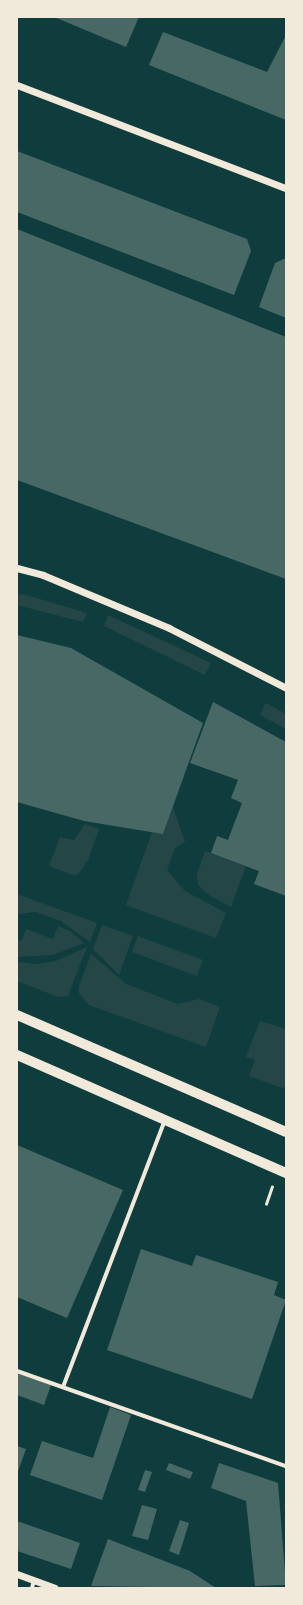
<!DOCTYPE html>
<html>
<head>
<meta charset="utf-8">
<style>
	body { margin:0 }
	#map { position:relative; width:303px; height:1605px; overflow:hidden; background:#0f3d3e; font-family:"Source Sans 3",sans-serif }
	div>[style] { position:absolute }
	.green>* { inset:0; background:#244646 }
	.building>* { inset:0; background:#486865 }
	.path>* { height:2.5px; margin:-1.25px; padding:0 1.25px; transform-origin:1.25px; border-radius:1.25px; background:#f1e9da }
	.minor>* { height:4px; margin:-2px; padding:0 2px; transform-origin:2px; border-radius:2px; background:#f1e9da }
	.tertiary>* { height:7px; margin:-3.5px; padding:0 3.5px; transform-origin:3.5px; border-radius:3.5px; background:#f1e9da }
	.primary>* { height:10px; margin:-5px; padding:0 5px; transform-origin:5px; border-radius:5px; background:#f1e9da }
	span { translate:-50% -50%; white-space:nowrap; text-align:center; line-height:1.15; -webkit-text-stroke:3.5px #f1e9da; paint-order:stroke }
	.frame { position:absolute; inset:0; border:18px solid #f1e9da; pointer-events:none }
</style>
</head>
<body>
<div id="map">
	<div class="green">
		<i style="clip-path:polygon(23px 594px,87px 613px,83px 622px,17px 605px,17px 595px)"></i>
		<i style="clip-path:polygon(108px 615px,211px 663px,205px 675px,104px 626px)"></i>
		<i style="clip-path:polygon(266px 703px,286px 714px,286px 729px,260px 715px)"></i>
		<i style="clip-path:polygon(173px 807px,185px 842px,175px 848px,167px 870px,185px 891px,226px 913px,216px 938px,126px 905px,152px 832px,163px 833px)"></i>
		<i style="clip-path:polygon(85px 824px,99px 829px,88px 860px,78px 874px,73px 875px,49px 866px,60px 837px,74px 840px)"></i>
		<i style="clip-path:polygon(205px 851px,246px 866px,231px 907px,210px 896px,198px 885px,197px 874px)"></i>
		<i style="clip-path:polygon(17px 894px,97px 923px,90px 942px,61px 921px,36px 912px,17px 914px)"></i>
		<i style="clip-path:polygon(102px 925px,133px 936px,119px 975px,93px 949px)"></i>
		<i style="clip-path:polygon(58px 926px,70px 931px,84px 943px,53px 955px,17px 957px,17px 940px,21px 941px,26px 929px,53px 939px)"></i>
		<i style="clip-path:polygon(138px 936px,203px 960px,197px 976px,132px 952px)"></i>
		<i style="clip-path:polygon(87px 947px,68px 996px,58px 997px,17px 981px,17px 962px,36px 964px,56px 961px)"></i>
		<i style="clip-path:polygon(91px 954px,126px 984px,178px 1004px,199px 999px,220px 1007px,206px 1047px,89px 1005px,79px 993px,79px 986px)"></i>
		<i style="clip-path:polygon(260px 1021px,286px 1029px,286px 1087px,282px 1088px,249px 1076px,255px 1060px,246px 1057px)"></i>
	</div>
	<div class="building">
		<i style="clip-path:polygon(54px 17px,139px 17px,126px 47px)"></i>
		<i style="clip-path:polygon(163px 32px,267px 72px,286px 35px,286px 120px,149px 65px)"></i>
		<i style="clip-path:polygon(17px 151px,247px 239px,251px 251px,234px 295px,17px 212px)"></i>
		<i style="clip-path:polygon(17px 229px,286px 337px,286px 579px,17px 480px)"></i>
		<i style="clip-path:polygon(286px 258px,286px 318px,259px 307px,275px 263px)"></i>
		<i style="clip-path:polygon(17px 635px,71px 648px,203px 723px,163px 834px,84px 821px,17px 802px)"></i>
		<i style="clip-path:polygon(213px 702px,286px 742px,286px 896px,254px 884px,259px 871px,211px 853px,217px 836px,228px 840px,242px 803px,231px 798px,238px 780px,190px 763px)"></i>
		<i style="clip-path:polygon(17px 1145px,123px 1190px,67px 1318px,17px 1297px)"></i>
		<i style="clip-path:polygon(141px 1249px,192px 1266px,196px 1255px,278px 1282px,274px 1295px,286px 1300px,252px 1399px,107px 1350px)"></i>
		<i style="clip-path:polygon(17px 1373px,51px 1385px,44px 1405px,17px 1395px)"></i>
		<i style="clip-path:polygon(110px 1407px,131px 1415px,102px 1500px,30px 1475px,42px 1441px,93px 1458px)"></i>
		<i style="clip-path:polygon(17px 1446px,26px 1449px,17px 1474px)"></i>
		<i style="clip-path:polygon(169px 1463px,193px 1472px,190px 1479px,166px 1470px)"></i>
		<i style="clip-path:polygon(219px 1463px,278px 1483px,286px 1585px,255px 1586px,246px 1501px,211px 1488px)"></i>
		<i style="clip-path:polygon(145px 1470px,152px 1472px,145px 1492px,138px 1490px)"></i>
		<i style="clip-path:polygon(142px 1505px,157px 1509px,148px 1540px,132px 1536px)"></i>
		<i style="clip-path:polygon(180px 1520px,189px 1523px,179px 1555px,169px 1551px)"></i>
		<i style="clip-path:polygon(17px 1521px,80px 1543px,71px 1569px,17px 1551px)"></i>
		<i style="clip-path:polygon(108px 1539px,190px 1571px,216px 1588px,91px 1586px)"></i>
	</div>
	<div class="path">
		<i style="left:266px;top:1204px;width:18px;rotate:-71deg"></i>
	</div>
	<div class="minor">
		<i style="left:17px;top:1371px;width:285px;rotate:19.5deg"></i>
		<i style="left:63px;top:1387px;width:286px;rotate:-69.1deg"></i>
		<i style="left:32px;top:1588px;width:8px;rotate:-76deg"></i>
	</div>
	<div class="tertiary">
		<i style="left:17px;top:85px;width:288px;rotate:21deg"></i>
		<i style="left:17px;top:568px;width:27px;rotate:15deg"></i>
		<i style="left:43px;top:575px;width:137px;rotate:22.8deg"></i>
		<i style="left:169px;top:628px;width:131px;rotate:27.1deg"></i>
		<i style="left:17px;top:1574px;width:40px;rotate:20.2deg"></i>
	</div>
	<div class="primary">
		<i style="left:17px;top:1015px;width:293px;rotate:23.5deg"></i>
		<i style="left:17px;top:1055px;width:294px;rotate:23.7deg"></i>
	</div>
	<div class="frame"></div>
</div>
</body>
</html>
